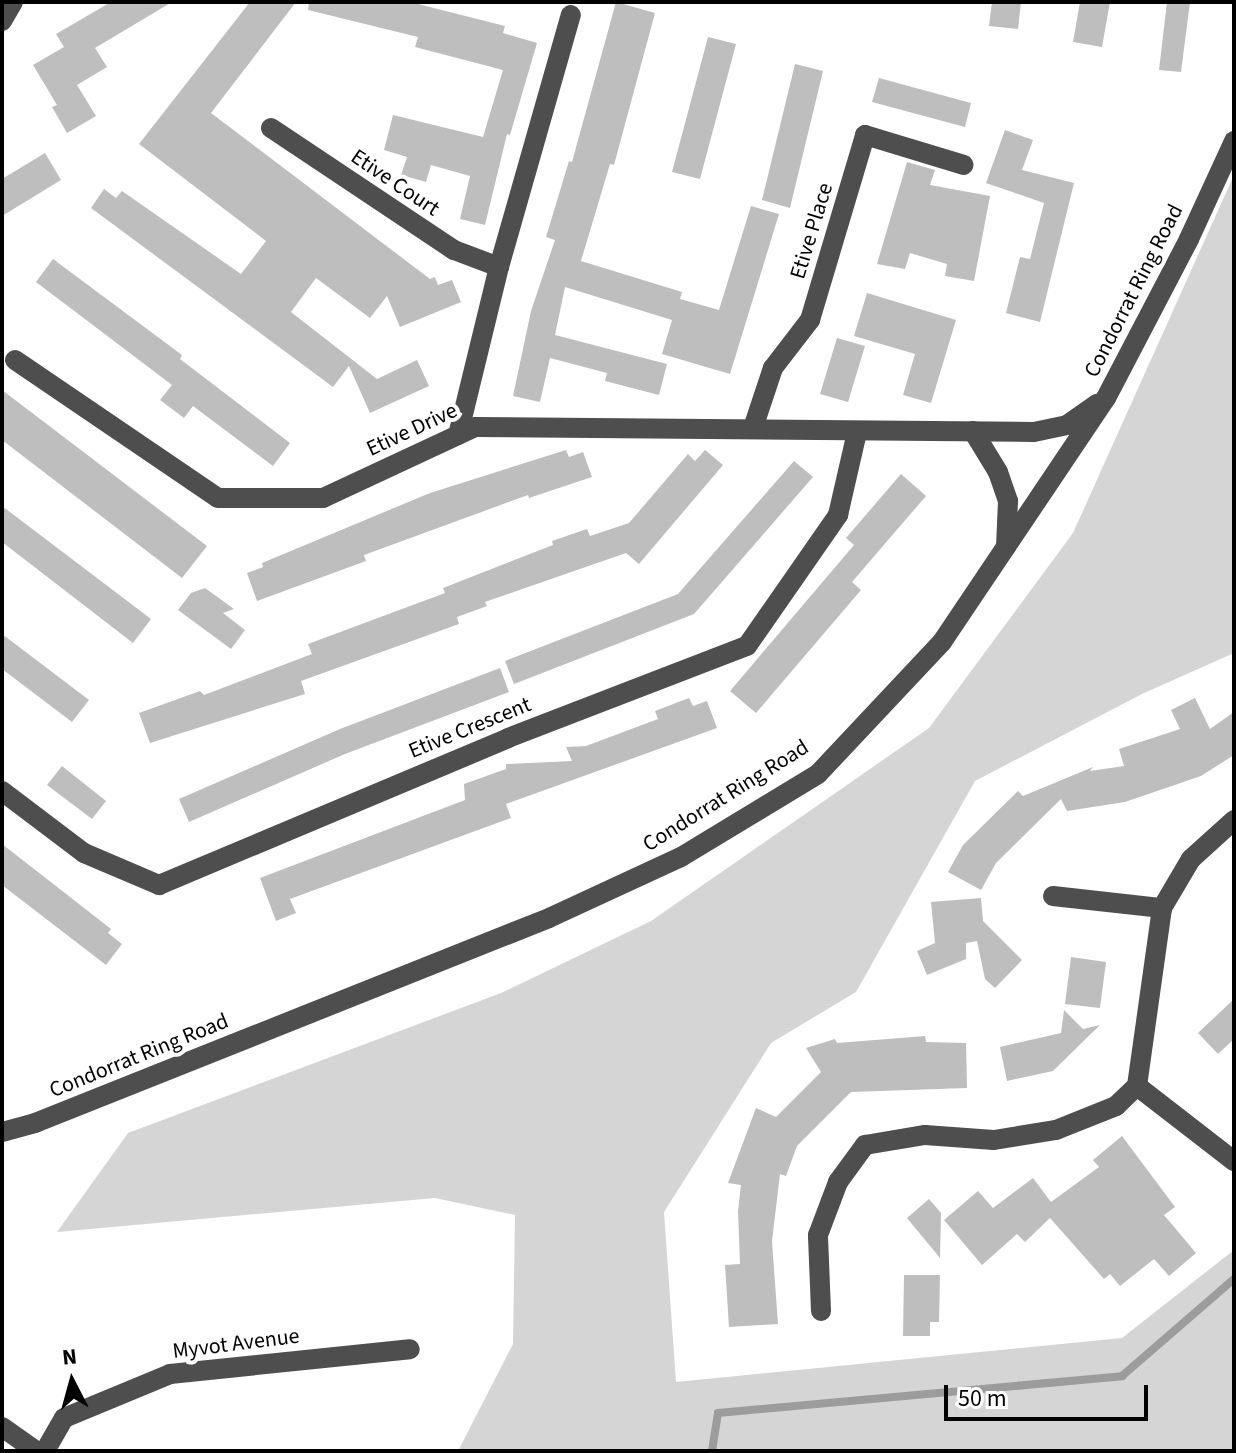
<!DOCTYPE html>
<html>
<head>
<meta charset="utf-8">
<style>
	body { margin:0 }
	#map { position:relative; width:1236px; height:1453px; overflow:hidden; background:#fff; font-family:"Source Sans 3",sans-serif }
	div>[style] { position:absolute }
	.green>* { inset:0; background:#d5d5d5 }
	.stream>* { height:8px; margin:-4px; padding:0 4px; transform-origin:4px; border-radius:4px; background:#9c9c9c }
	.building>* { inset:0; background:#bebebe }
	.minor>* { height:20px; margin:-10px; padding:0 10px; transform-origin:10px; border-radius:10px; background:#4e4e4e }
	span { translate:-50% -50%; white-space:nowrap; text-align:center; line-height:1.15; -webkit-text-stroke:8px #fff; paint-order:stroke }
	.street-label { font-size:22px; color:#000 }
	.frame { position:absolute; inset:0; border:4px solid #000; pointer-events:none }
	.north { position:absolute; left:32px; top:1341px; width:80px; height:80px; -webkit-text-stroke:6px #fff; paint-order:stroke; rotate:354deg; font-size:22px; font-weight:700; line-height:32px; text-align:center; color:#000 }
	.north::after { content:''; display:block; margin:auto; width:28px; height:36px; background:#000; clip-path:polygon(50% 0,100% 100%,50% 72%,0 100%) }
	.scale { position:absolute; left:944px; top:1385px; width:204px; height:36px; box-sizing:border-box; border:4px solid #000; border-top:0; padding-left:10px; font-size:24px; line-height:28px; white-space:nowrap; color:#000; -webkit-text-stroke:6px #fff; paint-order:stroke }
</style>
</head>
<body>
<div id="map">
	<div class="green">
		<i style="clip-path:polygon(1234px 175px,1234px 653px,1142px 694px,975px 781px,856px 992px,771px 1043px,664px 1212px,676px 1382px,1122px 1338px,1234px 1250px,1234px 1451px,458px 1451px,513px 1344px,515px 1215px,435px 1198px,57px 1232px,128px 1133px,501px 993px,651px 921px,929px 728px,1073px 533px)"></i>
	</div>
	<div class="stream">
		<i style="left:712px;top:1451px;width:38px;rotate:-81deg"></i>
		<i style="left:718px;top:1413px;width:406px;rotate:-5.2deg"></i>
		<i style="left:1122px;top:1376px;width:148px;rotate:-40.9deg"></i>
	</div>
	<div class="building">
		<i style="clip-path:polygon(111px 2px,172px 2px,95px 48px,107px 67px,77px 85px,96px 116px,67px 133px,52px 107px,57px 105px,33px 65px,64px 47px,56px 34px)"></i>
		<i style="clip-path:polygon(250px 2px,296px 2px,211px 113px,430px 279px,435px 277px,438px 285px,452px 280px,461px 302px,400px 327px,387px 296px,370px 318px,316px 278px,291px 312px,377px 379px,417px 360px,429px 386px,370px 413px,349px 366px,333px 387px,91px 208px,104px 189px,116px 198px,122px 191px,241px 274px,266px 241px,139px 144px)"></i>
		<i style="clip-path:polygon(309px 2px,410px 2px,505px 26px,503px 33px,537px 43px,510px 135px,507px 134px,485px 225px,460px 219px,470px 176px,431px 165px,426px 182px,401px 175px,407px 157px,384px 150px,393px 115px,483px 137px,503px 70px,415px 47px,418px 37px,308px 10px)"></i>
		<i style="clip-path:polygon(616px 2px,655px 13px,614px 165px,610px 164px,581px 261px,682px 292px,680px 299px,719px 310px,751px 206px,779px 214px,730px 374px,662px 354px,672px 320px,565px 287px,555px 335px,667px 364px,659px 395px,605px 381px,607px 373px,550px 358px,540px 402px,513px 396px,531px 311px,555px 240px,546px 237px,569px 161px,572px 162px)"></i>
		<i style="clip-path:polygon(992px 2px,1021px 2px,1018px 29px,989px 26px)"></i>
		<i style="clip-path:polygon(1080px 2px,1110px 2px,1102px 47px,1073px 42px)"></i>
		<i style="clip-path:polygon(1167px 2px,1190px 2px,1181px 72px,1159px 70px)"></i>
		<i style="clip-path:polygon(708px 37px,736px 44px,700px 179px,672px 172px)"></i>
		<i style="clip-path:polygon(795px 64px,823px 71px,790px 208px,762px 200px)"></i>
		<i style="clip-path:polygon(879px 78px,971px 103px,965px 127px,872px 102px)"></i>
		<i style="clip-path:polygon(1005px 130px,1033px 140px,1022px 170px,1074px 183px,1040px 322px,1006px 313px,1020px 257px,1030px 259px,1044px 203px,986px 183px)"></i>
		<i style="clip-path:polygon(45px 153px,61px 180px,2px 216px,2px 179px)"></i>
		<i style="clip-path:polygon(907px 162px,935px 170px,930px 185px,990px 196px,974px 281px,945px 276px,947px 264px,910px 253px,905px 269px,877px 264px)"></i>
		<i style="clip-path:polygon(53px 259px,182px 355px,180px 359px,290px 443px,273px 466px,193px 406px,184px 418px,160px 400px,172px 385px,36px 282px)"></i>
		<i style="clip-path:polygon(867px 293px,956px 320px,931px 403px,903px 395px,915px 354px,854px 336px)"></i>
		<i style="clip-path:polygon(837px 338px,865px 346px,848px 402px,820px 394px)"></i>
		<i style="clip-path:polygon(2px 390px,207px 546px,182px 578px,2px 440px)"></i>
		<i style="clip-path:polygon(566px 450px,569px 457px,583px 452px,592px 477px,529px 498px,528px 495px,364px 555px,366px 561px,257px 601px,247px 573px,263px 567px,262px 563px,430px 493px)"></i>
		<i style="clip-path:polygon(705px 450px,723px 465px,639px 564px,626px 553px,485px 602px,487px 606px,457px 617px,459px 624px,301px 681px,305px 694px,150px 743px,139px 713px,200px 691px,204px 695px,312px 654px,308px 644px,445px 593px,443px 588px,553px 545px,552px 541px,587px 529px,590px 536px,629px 523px,688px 454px,695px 461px)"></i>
		<i style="clip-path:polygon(794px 461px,813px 477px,694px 614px,514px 684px,505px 661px,678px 594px)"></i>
		<i style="clip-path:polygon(901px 474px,926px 496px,852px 582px,861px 590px,756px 713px,730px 691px,854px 545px,846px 538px)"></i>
		<i style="clip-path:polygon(2px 506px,151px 619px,133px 643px,2px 542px)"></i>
		<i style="clip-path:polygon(205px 588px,234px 609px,223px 613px,245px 630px,231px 649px,178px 610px,191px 593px)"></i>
		<i style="clip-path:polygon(2px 634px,89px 700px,72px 722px,2px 669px)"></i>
		<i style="clip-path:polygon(500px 668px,509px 692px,345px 754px,189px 822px,179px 799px,340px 729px)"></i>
		<i style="clip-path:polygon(689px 698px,693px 706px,707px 701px,717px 728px,506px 804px,511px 818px,290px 899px,296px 913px,276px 921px,260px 878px,465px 800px,464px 784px,506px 769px,506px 764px,572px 761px,566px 747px,586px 746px,658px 719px,655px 711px)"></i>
		<i style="clip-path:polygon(1195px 698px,1210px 729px,1234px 712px,1234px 755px,1201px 776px,1125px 802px,1067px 811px,1061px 799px,996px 863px,981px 890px,948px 872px,963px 845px,1018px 791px,1023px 796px,1093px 767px,1090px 771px,1124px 766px,1119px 749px,1180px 729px,1171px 710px)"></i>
		<i style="clip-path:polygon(62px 766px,106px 801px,92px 819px,47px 785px)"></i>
		<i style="clip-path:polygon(2px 844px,111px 929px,108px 933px,122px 944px,106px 965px,2px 885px)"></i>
		<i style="clip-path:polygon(981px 898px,983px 921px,1022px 960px,995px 988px,985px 979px,977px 941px,966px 943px,966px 959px,927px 975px,917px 951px,935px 943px,931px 902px)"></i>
		<i style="clip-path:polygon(1071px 957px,1106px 962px,1100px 1008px,1065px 1004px)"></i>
		<i style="clip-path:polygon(1234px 999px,1234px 1039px,1218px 1054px,1198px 1033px)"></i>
		<i style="clip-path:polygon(1064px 1010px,1083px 1029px,1100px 1025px,1053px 1071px,1007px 1081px,1000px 1047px,1061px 1033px)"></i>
		<i style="clip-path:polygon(925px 1036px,926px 1042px,966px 1043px,967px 1088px,851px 1092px,797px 1146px,786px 1176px,780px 1174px,772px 1241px,778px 1324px,729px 1327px,725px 1265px,740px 1264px,738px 1211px,741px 1185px,728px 1183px,756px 1108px,776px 1117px,821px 1072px,806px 1048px,835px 1039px,837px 1043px)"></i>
		<i style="clip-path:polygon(1122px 1136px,1175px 1207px,1164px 1215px,1196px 1253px,1169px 1276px,1154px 1259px,1120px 1286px,1110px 1274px,1104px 1279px,1050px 1218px,1025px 1242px,1017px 1234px,982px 1265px,944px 1220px,978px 1191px,993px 1208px,1033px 1178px,1051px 1202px,1099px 1167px,1093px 1160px)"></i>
		<i style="clip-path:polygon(929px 1199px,941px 1213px,940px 1258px,907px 1218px)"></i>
		<i style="clip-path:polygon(904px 1275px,940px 1275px,939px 1322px,930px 1322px,930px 1336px,903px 1336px)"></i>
	</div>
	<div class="minor">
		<i style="left:2px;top:21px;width:22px;rotate:-60deg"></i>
		<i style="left:271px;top:128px;width:220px;rotate:33.7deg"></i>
		<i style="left:454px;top:250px;width:48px;rotate:20.7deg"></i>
		<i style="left:15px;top:360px;width:245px;rotate:34.2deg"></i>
		<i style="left:218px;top:498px;width:105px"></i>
		<i style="left:323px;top:498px;width:168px;rotate:-25deg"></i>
		<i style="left:475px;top:427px;width:559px;rotate:0.51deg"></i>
		<i style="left:1034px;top:432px;width:34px;rotate:-12deg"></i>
		<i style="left:1067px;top:425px;width:37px;rotate:-35deg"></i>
		<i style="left:753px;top:428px;width:63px;rotate:-71.6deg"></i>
		<i style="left:773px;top:368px;width:61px;rotate:-52.4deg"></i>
		<i style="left:810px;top:320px;width:193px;rotate:-73.4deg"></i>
		<i style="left:865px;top:135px;width:103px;rotate:16.9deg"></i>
		<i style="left:973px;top:431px;width:48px;rotate:58.6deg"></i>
		<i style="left:998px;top:472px;width:31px;rotate:71deg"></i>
		<i style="left:1008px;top:501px;width:46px;rotate:92.5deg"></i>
		<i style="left:458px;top:435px;width:173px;rotate:-76.3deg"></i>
		<i style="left:499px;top:267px;width:262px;rotate:-74.1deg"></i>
		<i style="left:2px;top:791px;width:103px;rotate:37.1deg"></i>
		<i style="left:84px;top:853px;width:82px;rotate:23.1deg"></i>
		<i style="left:159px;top:885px;width:379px;rotate:-22.8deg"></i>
		<i style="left:508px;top:738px;width:256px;rotate:-21.1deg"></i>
		<i style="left:747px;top:646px;width:160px;rotate:-55.2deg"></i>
		<i style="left:838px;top:515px;width:85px;rotate:-77.1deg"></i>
		<i style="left:1053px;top:896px;width:110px;rotate:6.3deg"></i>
		<i style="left:1137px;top:1086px;width:123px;rotate:37.7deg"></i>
		<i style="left:2px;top:1132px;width:34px;rotate:-15deg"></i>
		<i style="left:35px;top:1123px;width:553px;rotate:-21.74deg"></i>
		<i style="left:549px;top:918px;width:145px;rotate:-24.8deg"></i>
		<i style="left:681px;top:857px;width:160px;rotate:-31.2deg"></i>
		<i style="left:818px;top:774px;width:181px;rotate:-46.8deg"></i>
		<i style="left:942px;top:642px;width:294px;rotate:-56.1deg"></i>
		<i style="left:1106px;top:398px;width:179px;rotate:-62.4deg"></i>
		<i style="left:1189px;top:239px;width:108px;rotate:-65.3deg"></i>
		<i style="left:821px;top:1311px;width:76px;rotate:-92.3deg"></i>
		<i style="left:818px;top:1235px;width:57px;rotate:-69.3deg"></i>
		<i style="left:838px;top:1182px;width:46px;rotate:-53.9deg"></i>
		<i style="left:865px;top:1145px;width:61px;rotate:-9.5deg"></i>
		<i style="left:925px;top:1135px;width:69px;rotate:4.1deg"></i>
		<i style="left:994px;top:1140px;width:63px;rotate:-9.2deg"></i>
		<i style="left:1056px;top:1130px;width:65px;rotate:-21.8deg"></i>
		<i style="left:1116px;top:1106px;width:29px;rotate:-44deg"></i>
		<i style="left:1137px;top:1086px;width:180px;rotate:-82deg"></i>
		<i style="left:1162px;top:908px;width:57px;rotate:-59.4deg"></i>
		<i style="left:1191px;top:859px;width:58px;rotate:-42.2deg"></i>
		<i style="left:2px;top:1427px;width:42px;rotate:35.2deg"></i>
		<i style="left:45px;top:1451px;width:38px;rotate:-60deg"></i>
		<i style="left:64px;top:1418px;width:115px;rotate:-22.5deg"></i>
		<i style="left:170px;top:1374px;width:241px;rotate:-5.9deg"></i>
	</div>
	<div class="street-label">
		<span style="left:395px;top:183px;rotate:34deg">Etive Court</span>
		<span style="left:812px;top:231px;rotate:-73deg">Etive Place</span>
		<span style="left:1134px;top:291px;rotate:-63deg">Condorrat Ring Road</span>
		<span style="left:412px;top:430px;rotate:-25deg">Etive Drive</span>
		<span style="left:470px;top:728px;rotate:-22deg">Etive Crescent</span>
		<span style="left:726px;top:796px;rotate:-32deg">Condorrat Ring Road</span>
		<span style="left:139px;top:1056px;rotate:-22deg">Condorrat Ring Road</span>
		<span style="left:236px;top:1344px;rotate:-7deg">Myvot Avenue</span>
	</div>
	<div class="frame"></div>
	<div class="north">N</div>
	<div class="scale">50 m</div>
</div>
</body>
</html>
